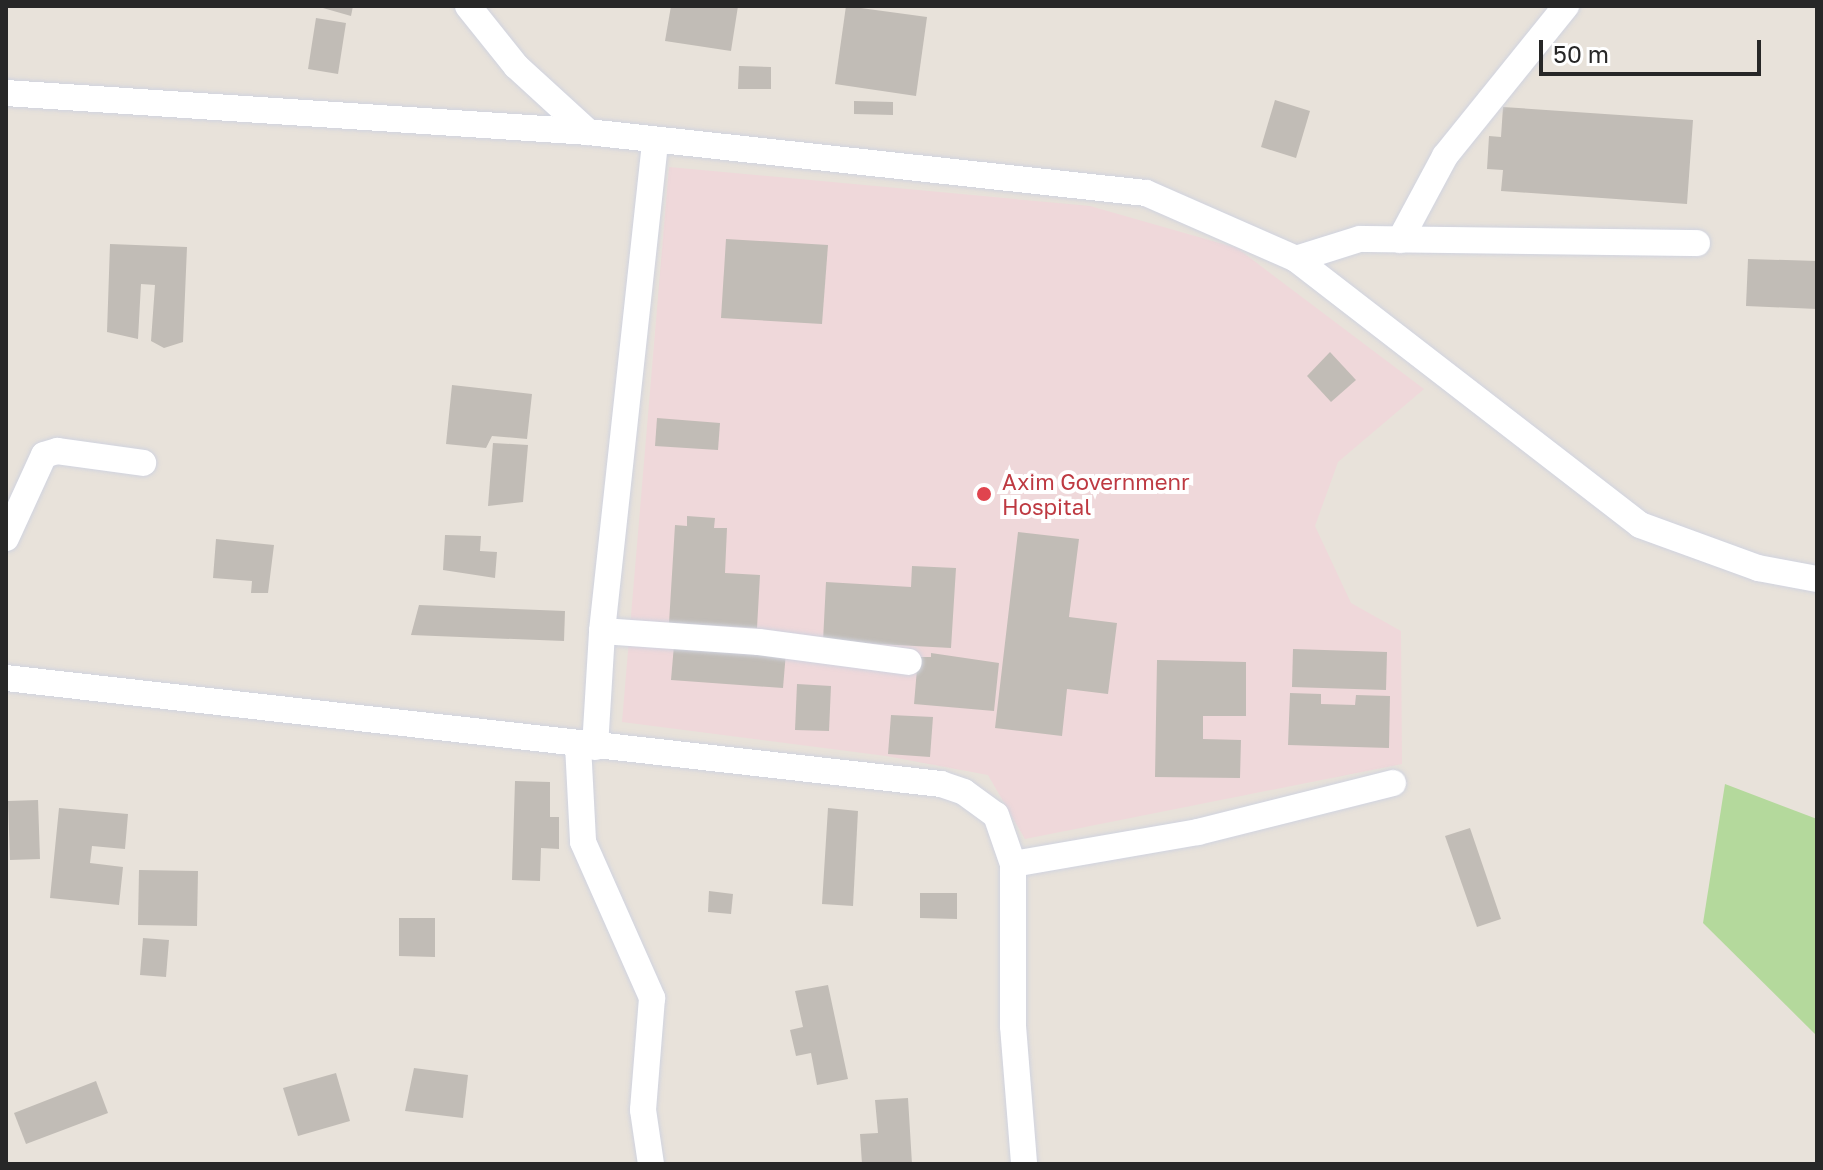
<!DOCTYPE html>
<html>
<head>
<meta charset="utf-8">
<style>
	body { margin:0 }
	#map { position:relative; width:1823px; height:1170px; overflow:hidden; background:#e8e2da; font-family:"Golos Text",sans-serif }
	div>[style] { position:absolute }
	.medical>* { inset:0; background:#efd8da }
	.green>* { inset:0; background:#b4d99c }
	.building>* { inset:0; background:#c1bcb6 }
	.roads { filter:drop-shadow(0 0 2px #d0d3df) drop-shadow(0 0 2px #d0d3df) }
	.minor>* { height:26px; margin:-13px; padding:0 13px; transform-origin:13px; border-radius:13px; background:#fff }
	.dots>* { width:22px; height:22px; translate:-50% -50%; box-sizing:border-box; border:4px solid #fff; border-radius:50% }
	span { translate:-50% -50%; white-space:nowrap; text-align:center; line-height:1.15; -webkit-text-stroke:8px #fff; paint-order:stroke }
	.health-label { font-size:22px; color:#be3a42 }
	.left { translate:0 -50%; text-align:left }
	.frame { position:absolute; inset:0; border:8px solid #272727; pointer-events:none }
	.scale { position:absolute; left:1539px; top:40px; width:222px; height:36px; box-sizing:border-box; border:4px solid #272727; border-top:0; padding-left:10px; font-size:24px; line-height:28px; white-space:nowrap; color:#272727; -webkit-text-stroke:6px #fff; paint-order:stroke }
</style>
</head>
<body>
<div id="map">
	<div class="medical">
		<i style="clip-path:polygon(669px 167px,1090px 206px,1237px 248px,1424px 389px,1338px 462px,1315px 526px,1351px 603px,1401px 631px,1402px 764px,1025px 839px,988px 775px,886px 756px,622px 722px)"></i>
	</div>
	<div class="green">
		<i style="clip-path:polygon(1725px 784px,1817px 819px,1817px 1036px,1703px 923px)"></i>
	</div>
	<div class="building">
		<i style="clip-path:polygon(316px 6px,353px 6px,351px 16px)"></i>
		<i style="clip-path:polygon(671px 6px,738px 6px,731px 51px,665px 41px)"></i>
		<i style="clip-path:polygon(846px 6px,927px 17px,916px 96px,835px 84px)"></i>
		<i style="clip-path:polygon(316px 18px,346px 23px,338px 74px,308px 69px)"></i>
		<i style="clip-path:polygon(739px 66px,771px 67px,771px 89px,738px 89px)"></i>
		<i style="clip-path:polygon(1275px 100px,1310px 111px,1296px 158px,1261px 147px)"></i>
		<i style="clip-path:polygon(854px 101px,893px 102px,893px 115px,854px 114px)"></i>
		<i style="clip-path:polygon(1503px 107px,1693px 120px,1687px 204px,1501px 191px,1503px 170px,1487px 169px,1489px 136px,1501px 137px)"></i>
		<i style="clip-path:polygon(726px 239px,828px 245px,822px 324px,721px 318px)"></i>
		<i style="clip-path:polygon(110px 244px,187px 247px,183px 342px,164px 348px,151px 341px,155px 285px,141px 284px,138px 339px,107px 332px)"></i>
		<i style="clip-path:polygon(1748px 259px,1817px 261px,1817px 309px,1746px 306px)"></i>
		<i style="clip-path:polygon(1330px 352px,1356px 380px,1331px 402px,1307px 376px)"></i>
		<i style="clip-path:polygon(452px 385px,532px 394px,527px 439px,492px 436px,486px 448px,446px 444px)"></i>
		<i style="clip-path:polygon(657px 418px,720px 423px,718px 450px,655px 446px)"></i>
		<i style="clip-path:polygon(493px 443px,528px 445px,523px 502px,488px 506px)"></i>
		<i style="clip-path:polygon(687px 516px,715px 518px,714px 528px,727px 528px,725px 573px,760px 575px,757px 628px,669px 623px,675px 525px,687px 526px)"></i>
		<i style="clip-path:polygon(1018px 532px,1079px 539px,1069px 617px,1117px 623px,1108px 694px,1067px 689px,1062px 736px,995px 728px)"></i>
		<i style="clip-path:polygon(445px 535px,481px 536px,480px 551px,497px 552px,495px 578px,443px 570px)"></i>
		<i style="clip-path:polygon(216px 539px,274px 545px,268px 593px,251px 593px,252px 581px,213px 578px)"></i>
		<i style="clip-path:polygon(912px 566px,956px 568px,951px 648px,823px 641px,826px 582px,911px 587px)"></i>
		<i style="clip-path:polygon(419px 605px,565px 611px,564px 641px,411px 635px)"></i>
		<i style="clip-path:polygon(674px 645px,786px 652px,783px 688px,671px 680px)"></i>
		<i style="clip-path:polygon(1293px 649px,1387px 652px,1386px 690px,1292px 687px)"></i>
		<i style="clip-path:polygon(931px 653px,999px 663px,994px 711px,914px 704px,918px 657px,931px 657px)"></i>
		<i style="clip-path:polygon(1157px 660px,1246px 662px,1246px 716px,1203px 716px,1203px 739px,1241px 740px,1240px 778px,1155px 777px)"></i>
		<i style="clip-path:polygon(797px 684px,831px 686px,829px 731px,795px 730px)"></i>
		<i style="clip-path:polygon(1290px 693px,1321px 694px,1321px 704px,1355px 705px,1356px 695px,1390px 696px,1389px 748px,1288px 745px)"></i>
		<i style="clip-path:polygon(891px 715px,933px 717px,930px 757px,888px 754px)"></i>
		<i style="clip-path:polygon(515px 781px,550px 782px,550px 817px,559px 817px,559px 849px,541px 848px,540px 881px,512px 880px)"></i>
		<i style="clip-path:polygon(38px 800px,40px 859px,10px 860px,8px 801px)"></i>
		<i style="clip-path:polygon(59px 808px,128px 814px,125px 849px,92px 846px,90px 863px,123px 867px,119px 905px,50px 898px)"></i>
		<i style="clip-path:polygon(828px 808px,858px 811px,853px 906px,822px 904px)"></i>
		<i style="clip-path:polygon(1470px 828px,1501px 919px,1477px 927px,1445px 836px)"></i>
		<i style="clip-path:polygon(139px 870px,198px 871px,197px 926px,138px 925px)"></i>
		<i style="clip-path:polygon(709px 891px,733px 894px,731px 914px,708px 912px)"></i>
		<i style="clip-path:polygon(920px 893px,957px 893px,957px 919px,920px 918px)"></i>
		<i style="clip-path:polygon(399px 918px,435px 918px,435px 957px,399px 956px)"></i>
		<i style="clip-path:polygon(143px 938px,169px 940px,166px 977px,140px 975px)"></i>
		<i style="clip-path:polygon(828px 985px,848px 1079px,817px 1085px,811px 1053px,796px 1056px,790px 1030px,803px 1027px,795px 991px)"></i>
		<i style="clip-path:polygon(414px 1068px,468px 1075px,463px 1118px,405px 1111px)"></i>
		<i style="clip-path:polygon(336px 1073px,350px 1121px,298px 1136px,283px 1088px)"></i>
		<i style="clip-path:polygon(96px 1081px,108px 1113px,26px 1144px,14px 1113px)"></i>
		<i style="clip-path:polygon(908px 1098px,912px 1164px,862px 1164px,860px 1134px,878px 1133px,875px 1100px)"></i>
	</div>
	<div class="roads">
		<div class="minor">
			<i style="left:468px;top:6px;width:77px;rotate:51.3deg"></i>
			<i style="left:516px;top:66px;width:98px;rotate:42.5deg"></i>
			<i style="left:6px;top:93px;width:583px;rotate:3.83deg"></i>
			<i style="left:588px;top:132px;width:561px;rotate:6.24deg"></i>
			<i style="left:1146px;top:193px;width:164px;rotate:23.7deg"></i>
			<i style="left:1296px;top:259px;width:435px;rotate:37.7deg"></i>
			<i style="left:1640px;top:525px;width:126px;rotate:20deg"></i>
			<i style="left:1758px;top:568px;width:60px;rotate:10.6deg"></i>
			<i style="left:1400px;top:240px;width:95px;rotate:-61.8deg"></i>
			<i style="left:1445px;top:156px;width:193px;rotate:-51.1deg"></i>
			<i style="left:1296px;top:259px;width:67px;rotate:-17.4deg"></i>
			<i style="left:1360px;top:239px;width:337px;rotate:0.7deg"></i>
			<i style="left:6px;top:538px;width:91px;rotate:-65.4deg"></i>
			<i style="left:44px;top:455px;width:14px;rotate:-17deg"></i>
			<i style="left:57px;top:451px;width:87px;rotate:7.9deg"></i>
			<i style="left:602px;top:631px;width:157px;rotate:4deg"></i>
			<i style="left:759px;top:642px;width:151px;rotate:7.6deg"></i>
			<i style="left:6px;top:678px;width:941px;rotate:6.47deg"></i>
			<i style="left:941px;top:784px;width:24px;rotate:19deg"></i>
			<i style="left:964px;top:792px;width:39px;rotate:36deg"></i>
			<i style="left:996px;top:815px;width:52px;rotate:70.9deg"></i>
			<i style="left:1013px;top:864px;width:162px;rotate:90deg"></i>
			<i style="left:1013px;top:1026px;width:138px;rotate:85.4deg"></i>
			<i style="left:578px;top:745px;width:97px;rotate:87deg"></i>
			<i style="left:583px;top:842px;width:171px;rotate:66.1deg"></i>
			<i style="left:652px;top:998px;width:112px;rotate:94.6deg"></i>
			<i style="left:643px;top:1110px;width:55px;rotate:81.6deg"></i>
			<i style="left:595px;top:747px;width:116px;rotate:-86.5deg"></i>
			<i style="left:602px;top:631px;width:494px;rotate:-83.8deg"></i>
			<i style="left:1013px;top:864px;width:188px;rotate:-9.8deg"></i>
			<i style="left:1198px;top:832px;width:201px;rotate:-14.1deg"></i>
		</div>
	</div>
	<div class="dots">
		<i style="left:984px;top:494px;background:#e0444e"></i>
	</div>
	<div class="health-label">
		<span class="left" style="left:1002px;top:494px">Axim Governmenr<br>Hospital</span>
	</div>
	<div class="frame"></div>
	<div class="scale">50 m</div>
</div>
</body>
</html>
